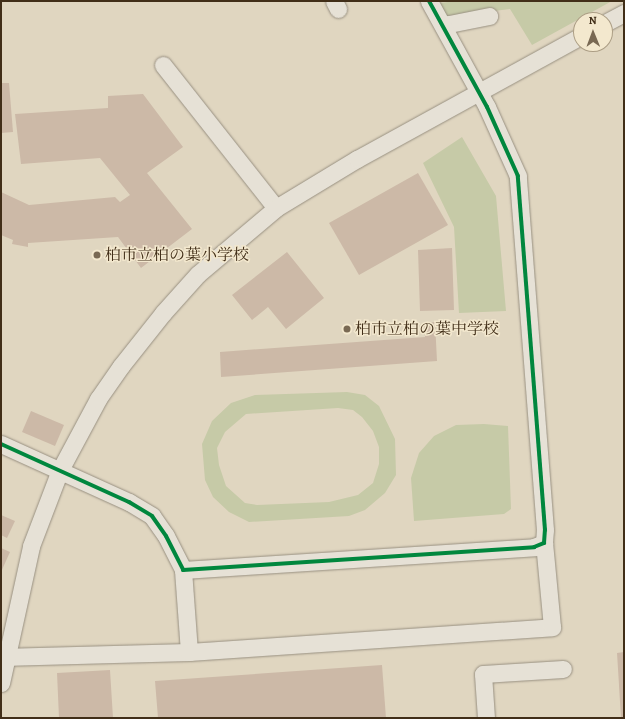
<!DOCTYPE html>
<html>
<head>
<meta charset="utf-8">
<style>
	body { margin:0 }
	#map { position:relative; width:625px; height:719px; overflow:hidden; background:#e0d6c0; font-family:Alegreya,"Noto Serif JP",serif }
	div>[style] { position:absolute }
	.green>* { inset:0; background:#c6caa7 }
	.building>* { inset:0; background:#ccb9a7 }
	.roads { filter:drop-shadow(0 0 1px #989081) drop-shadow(0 0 1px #989081) }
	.minor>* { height:17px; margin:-8.5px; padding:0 8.5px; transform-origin:8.5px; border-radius:8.5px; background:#e6e1d6 }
	.cycleway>* { height:4px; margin:-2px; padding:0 2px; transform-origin:2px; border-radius:2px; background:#00873e }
	.dots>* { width:11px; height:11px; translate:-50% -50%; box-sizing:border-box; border:2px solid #f3e8ce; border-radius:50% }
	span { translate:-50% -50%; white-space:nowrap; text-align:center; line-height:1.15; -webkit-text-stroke:3px #f3e8ce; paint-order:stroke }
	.poi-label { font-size:16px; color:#412e18 }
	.left { translate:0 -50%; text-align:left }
	.frame { position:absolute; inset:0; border:2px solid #412e18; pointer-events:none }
	.north { position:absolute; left:573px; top:12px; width:40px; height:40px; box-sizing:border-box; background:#f3e8ce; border:1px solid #ac9e85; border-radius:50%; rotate:359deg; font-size:11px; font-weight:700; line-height:16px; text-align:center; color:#412e18 }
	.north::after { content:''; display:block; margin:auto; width:14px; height:18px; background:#796953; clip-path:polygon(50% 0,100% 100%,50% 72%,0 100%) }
</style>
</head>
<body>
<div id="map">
	<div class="green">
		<i style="clip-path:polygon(457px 1px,612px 1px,532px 45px,510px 9px,446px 17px,439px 3px)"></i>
		<i style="clip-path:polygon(462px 137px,496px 196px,506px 311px,459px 313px,454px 227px,423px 163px)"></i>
		<i style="clip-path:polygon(evenodd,347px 392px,365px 395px,379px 406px,395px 439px,396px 475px,385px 493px,365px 510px,349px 516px,249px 522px,229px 512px,213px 497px,205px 480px,202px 444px,212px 421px,231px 403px,255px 395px,347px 392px,338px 408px,353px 410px,362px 417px,373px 431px,379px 447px,379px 464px,373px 483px,358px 495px,329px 502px,257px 505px,245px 503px,226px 486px,219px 465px,217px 448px,225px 432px,246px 414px,338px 408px)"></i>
		<i style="clip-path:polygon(484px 424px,508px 426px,511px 509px,504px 514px,414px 521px,411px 478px,419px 453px,434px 436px,456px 425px)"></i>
	</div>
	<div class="building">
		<i style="clip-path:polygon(1px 83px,9px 83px,13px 132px,1px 133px)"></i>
		<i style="clip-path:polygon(143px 94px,183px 147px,147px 173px,192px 229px,141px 268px,118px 237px,28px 243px,28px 247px,12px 244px,13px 240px,1px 235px,1px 192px,29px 205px,115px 197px,120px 202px,130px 195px,100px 158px,21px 164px,15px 114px,108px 108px,108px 96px)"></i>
		<i style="clip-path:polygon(418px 173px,448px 225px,359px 275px,329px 223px)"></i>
		<i style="clip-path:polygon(452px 248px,454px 310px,420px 311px,418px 250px)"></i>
		<i style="clip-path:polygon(287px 252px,324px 298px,286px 329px,268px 307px,252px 320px,232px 295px)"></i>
		<i style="clip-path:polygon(435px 322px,437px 361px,221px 377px,220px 352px,425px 337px,424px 323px)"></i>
		<i style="clip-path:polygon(31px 411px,64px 425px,55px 446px,22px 432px)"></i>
		<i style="clip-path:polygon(1px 515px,15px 521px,7px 538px,1px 535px)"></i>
		<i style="clip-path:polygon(1px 548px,10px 552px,1px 572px)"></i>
		<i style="clip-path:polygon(624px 652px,624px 718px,621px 718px,617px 653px)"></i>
		<i style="clip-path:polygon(382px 665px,386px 718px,158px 718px,155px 681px)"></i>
		<i style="clip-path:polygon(110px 670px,113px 718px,59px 718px,57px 673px)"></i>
	</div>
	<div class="roads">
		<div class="minor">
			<i style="left:334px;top:1px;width:9px;rotate:63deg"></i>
			<i style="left:605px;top:23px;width:21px;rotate:-28deg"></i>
			<i style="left:444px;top:27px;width:6px;rotate:-31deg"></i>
			<i style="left:449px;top:24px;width:41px;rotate:-11.3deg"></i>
			<i style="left:163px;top:65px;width:182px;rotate:51.7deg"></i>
			<i style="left:1px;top:444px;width:141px;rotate:24.4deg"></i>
			<i style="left:129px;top:502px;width:27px;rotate:31deg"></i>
			<i style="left:152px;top:516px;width:24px;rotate:55deg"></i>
			<i style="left:166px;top:536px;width:38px;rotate:63deg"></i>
			<i style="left:183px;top:570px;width:352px;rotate:-3.7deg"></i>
			<i style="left:534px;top:547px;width:11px;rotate:-22deg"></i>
			<i style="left:544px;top:543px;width:13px;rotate:-86deg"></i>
			<i style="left:545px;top:530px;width:355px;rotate:-94.4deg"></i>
			<i style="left:518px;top:176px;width:76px;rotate:-114.2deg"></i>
			<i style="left:487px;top:107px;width:121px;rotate:-118.7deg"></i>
			<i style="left:183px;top:570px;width:82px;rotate:85.8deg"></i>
			<i style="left:1px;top:657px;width:188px;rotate:-1.5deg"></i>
			<i style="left:189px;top:652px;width:364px;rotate:-3.9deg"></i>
			<i style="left:552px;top:627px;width:84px;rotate:-95.4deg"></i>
			<i style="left:1px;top:683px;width:140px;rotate:-77.6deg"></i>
			<i style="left:31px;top:546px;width:81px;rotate:-69.1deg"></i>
			<i style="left:60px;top:470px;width:81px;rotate:-61.8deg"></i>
			<i style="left:98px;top:399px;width:40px;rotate:-55.1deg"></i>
			<i style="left:121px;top:366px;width:68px;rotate:-51.6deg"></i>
			<i style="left:163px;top:313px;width:52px;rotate:-48.1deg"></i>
			<i style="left:198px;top:274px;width:102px;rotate:-40.2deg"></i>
			<i style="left:276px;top:208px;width:95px;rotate:-31.2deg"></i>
			<i style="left:357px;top:159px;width:256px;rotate:-28.8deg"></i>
			<i style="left:486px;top:718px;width:44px;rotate:-93.9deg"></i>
			<i style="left:483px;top:674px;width:80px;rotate:-3.6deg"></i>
		</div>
	</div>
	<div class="cycleway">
		<i style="left:1px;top:444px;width:141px;rotate:24.4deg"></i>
		<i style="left:129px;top:502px;width:27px;rotate:31deg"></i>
		<i style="left:152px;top:516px;width:24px;rotate:55deg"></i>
		<i style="left:166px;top:536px;width:38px;rotate:63deg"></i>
		<i style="left:183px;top:570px;width:352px;rotate:-3.7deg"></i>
		<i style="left:534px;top:547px;width:11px;rotate:-22deg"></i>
		<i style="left:544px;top:543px;width:13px;rotate:-86deg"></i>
		<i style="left:545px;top:530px;width:355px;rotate:-94.4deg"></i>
		<i style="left:518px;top:176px;width:76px;rotate:-114.2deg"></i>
		<i style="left:487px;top:107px;width:121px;rotate:-118.7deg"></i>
	</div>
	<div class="dots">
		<i style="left:97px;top:255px;background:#796953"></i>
		<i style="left:347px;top:329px;background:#796953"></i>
	</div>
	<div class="poi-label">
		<span class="left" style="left:105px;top:255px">柏市立柏の葉小学校</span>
		<span class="left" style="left:355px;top:329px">柏市立柏の葉中学校</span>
	</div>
	<div class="frame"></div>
	<div class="north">N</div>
</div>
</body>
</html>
